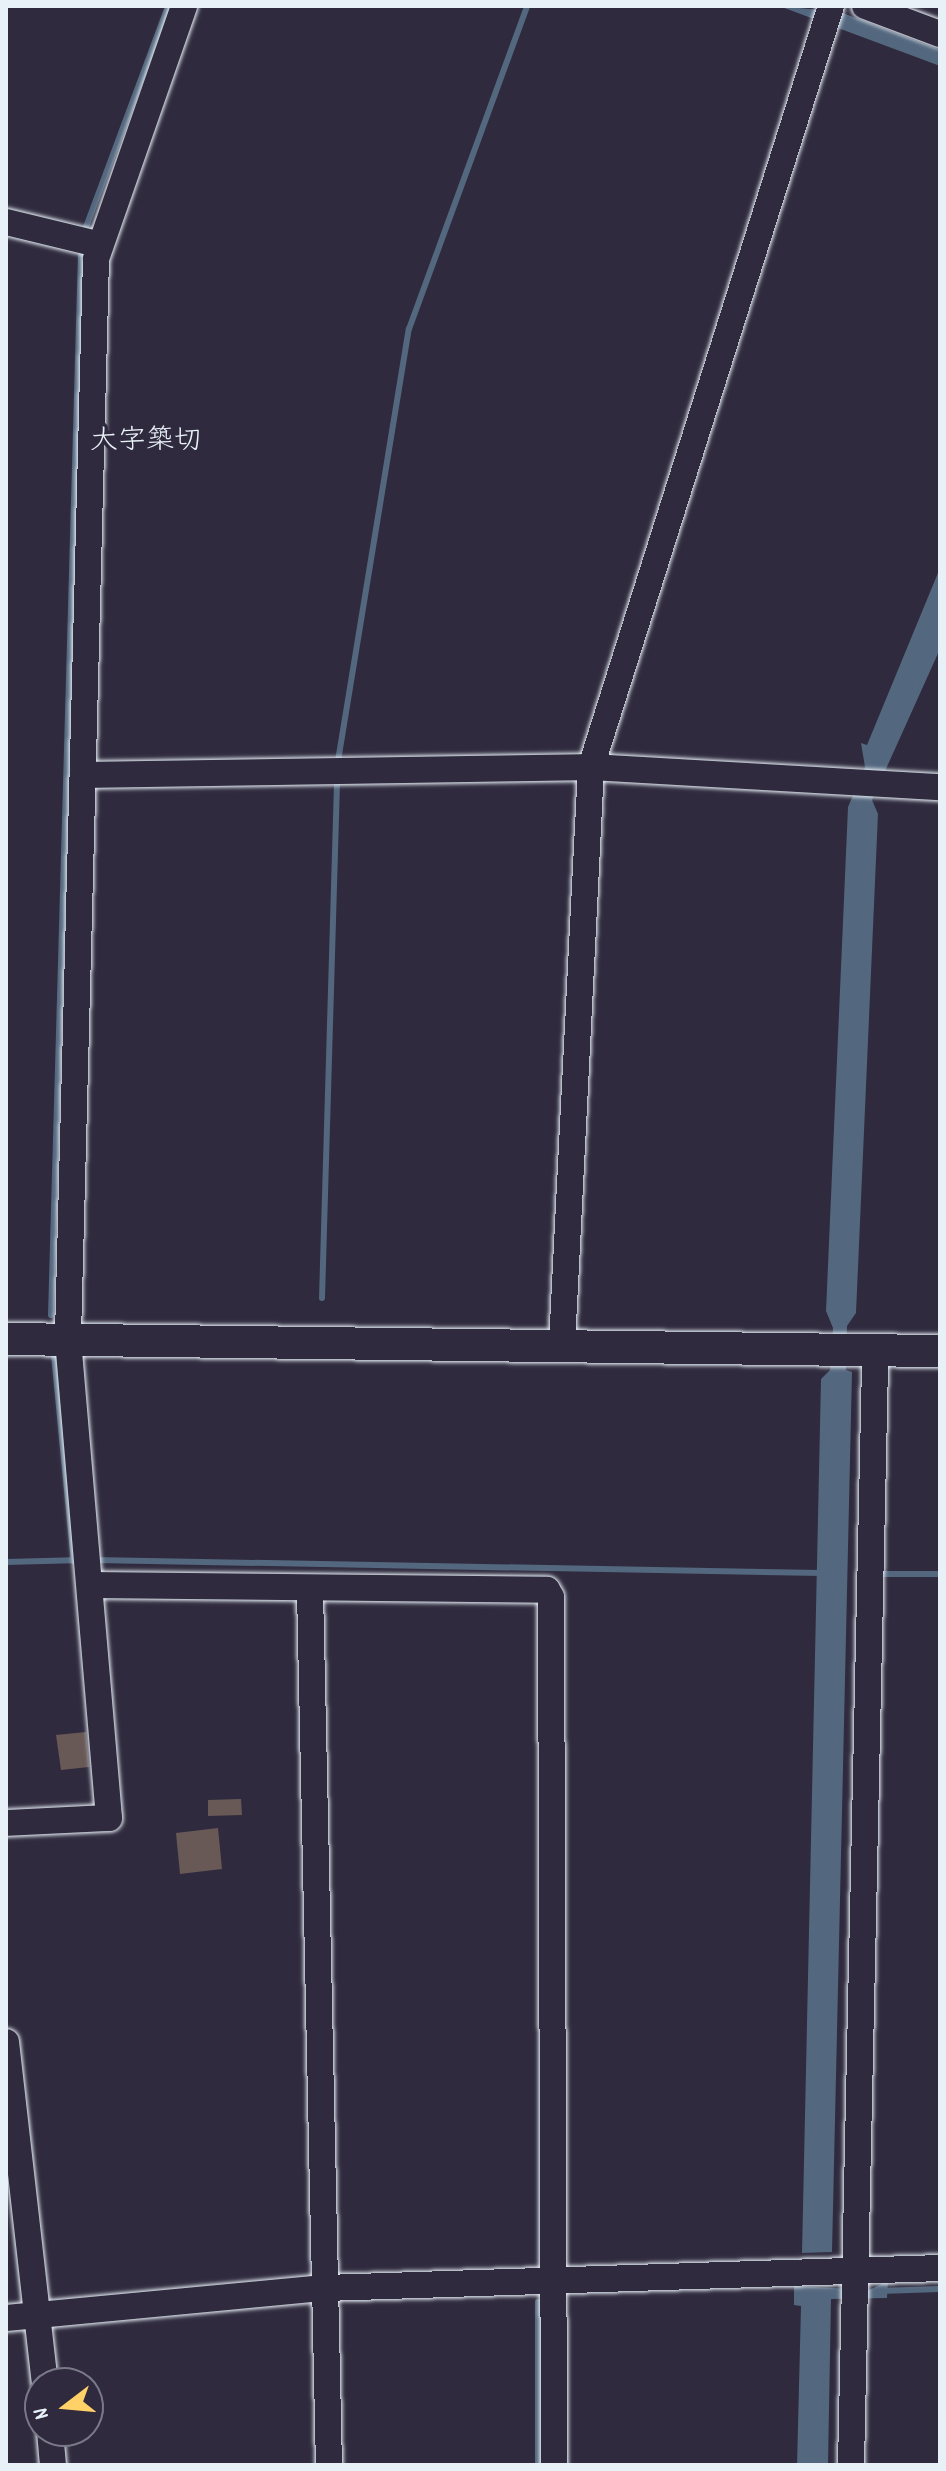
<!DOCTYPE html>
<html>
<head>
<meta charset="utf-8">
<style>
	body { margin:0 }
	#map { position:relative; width:946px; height:2471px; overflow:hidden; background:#2f2a3d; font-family:Dekko,"Klee One",sans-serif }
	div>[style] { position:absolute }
	.water>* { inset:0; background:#53677e }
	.stream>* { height:6px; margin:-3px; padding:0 3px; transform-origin:3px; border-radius:3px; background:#53677e }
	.building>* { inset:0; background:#685956 }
	.roads { filter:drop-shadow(0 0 2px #e8f1f8) drop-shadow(0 0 2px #e8f1f8) }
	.minor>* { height:26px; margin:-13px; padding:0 13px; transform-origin:13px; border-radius:13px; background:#2f2a3d }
	.tertiary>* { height:32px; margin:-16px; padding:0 16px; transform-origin:16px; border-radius:16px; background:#2f2a3d }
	span { translate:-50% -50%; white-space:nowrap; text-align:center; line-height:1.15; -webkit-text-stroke:7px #2f2a3d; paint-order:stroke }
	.quarter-label { font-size:28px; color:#e8f1f8 }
	.frame { position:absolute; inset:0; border:8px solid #e8f1f8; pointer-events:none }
	.north { position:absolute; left:24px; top:2367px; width:80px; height:80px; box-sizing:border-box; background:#2f2a3d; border:2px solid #797a88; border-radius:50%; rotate:254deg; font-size:22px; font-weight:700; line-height:32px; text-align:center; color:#e8f1f8 }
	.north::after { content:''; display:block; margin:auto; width:28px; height:36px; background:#ffd166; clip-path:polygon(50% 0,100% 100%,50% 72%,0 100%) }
</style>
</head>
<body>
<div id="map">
	<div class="water">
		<i style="clip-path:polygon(779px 6px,840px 12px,940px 50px,940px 66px)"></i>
		<i style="clip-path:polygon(940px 568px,940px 649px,872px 800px,878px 814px,856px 1313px,847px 1326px,846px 1370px,852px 1372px,832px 2252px,802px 2253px,821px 1379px,830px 1370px,833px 1328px,826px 1311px,848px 807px,865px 767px,861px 743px,867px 745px)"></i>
		<i style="clip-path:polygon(888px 2281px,887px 2298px,831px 2299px,828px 2465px,797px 2465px,801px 2306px,794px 2305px,794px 2286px,869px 2290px)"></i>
	</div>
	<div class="stream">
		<i style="left:86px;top:227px;width:236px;rotate:-69.6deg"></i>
		<i style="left:338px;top:761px;width:438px;rotate:-80.7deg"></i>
		<i style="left:409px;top:329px;width:344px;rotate:-69.9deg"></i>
		<i style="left:322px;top:1298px;width:516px;rotate:-88.33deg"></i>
		<i style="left:51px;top:1315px;width:1061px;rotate:-88.38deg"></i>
		<i style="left:54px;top:1355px;width:207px;rotate:84.5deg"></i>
		<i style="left:94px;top:1560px;width:728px;rotate:1.02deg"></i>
		<i style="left:6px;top:1562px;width:76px;rotate:-1.5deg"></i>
		<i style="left:882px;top:1574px;width:58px"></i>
		<i style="left:880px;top:2291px;width:60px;rotate:-1.9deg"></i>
		<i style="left:538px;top:2465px;width:163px;rotate:-90deg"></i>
	</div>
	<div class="building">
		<i style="clip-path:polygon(86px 1732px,89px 1767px,61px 1770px,56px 1735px)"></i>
		<i style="clip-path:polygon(241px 1799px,242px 1815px,208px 1816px,208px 1800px)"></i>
		<i style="clip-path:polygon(218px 1828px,222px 1869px,180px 1874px,176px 1833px)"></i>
	</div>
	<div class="roads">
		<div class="minor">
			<i style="left:865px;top:6px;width:80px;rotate:20.5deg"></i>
			<i style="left:6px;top:222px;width:94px;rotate:13.6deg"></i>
			<i style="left:83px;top:775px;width:508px;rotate:-0.9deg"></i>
			<i style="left:591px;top:767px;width:350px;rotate:3.3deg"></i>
			<i style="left:562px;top:1344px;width:578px;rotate:-87.12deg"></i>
			<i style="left:591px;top:767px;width:798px;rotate:-72.5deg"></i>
			<i style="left:91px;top:1585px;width:456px;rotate:0.6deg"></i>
			<i style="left:547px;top:1590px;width:8px;rotate:60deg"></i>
			<i style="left:551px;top:1597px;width:868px;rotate:89.8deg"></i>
			<i style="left:310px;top:1590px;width:875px;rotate:88.76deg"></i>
			<i style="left:6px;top:1823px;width:103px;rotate:-2.8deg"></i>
			<i style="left:109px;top:1818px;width:485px;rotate:-94.9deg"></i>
			<i style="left:68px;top:1335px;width:1076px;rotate:-88.51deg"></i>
			<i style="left:96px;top:259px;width:268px;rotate:-70.8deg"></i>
			<i style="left:6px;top:2042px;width:343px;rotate:83.5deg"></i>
			<i style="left:6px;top:2318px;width:320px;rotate:-5.4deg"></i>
			<i style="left:325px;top:2288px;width:615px;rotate:-1.86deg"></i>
			<i style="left:50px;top:2431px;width:34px;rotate:85deg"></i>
			<i style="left:851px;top:2465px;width:1099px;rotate:-88.75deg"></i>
		</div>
		<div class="tertiary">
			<i style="left:6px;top:1339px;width:934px;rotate:0.74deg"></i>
		</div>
	</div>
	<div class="quarter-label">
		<span style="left:146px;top:443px">大字築切</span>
	</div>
	<div class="frame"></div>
	<div class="north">N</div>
</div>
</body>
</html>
